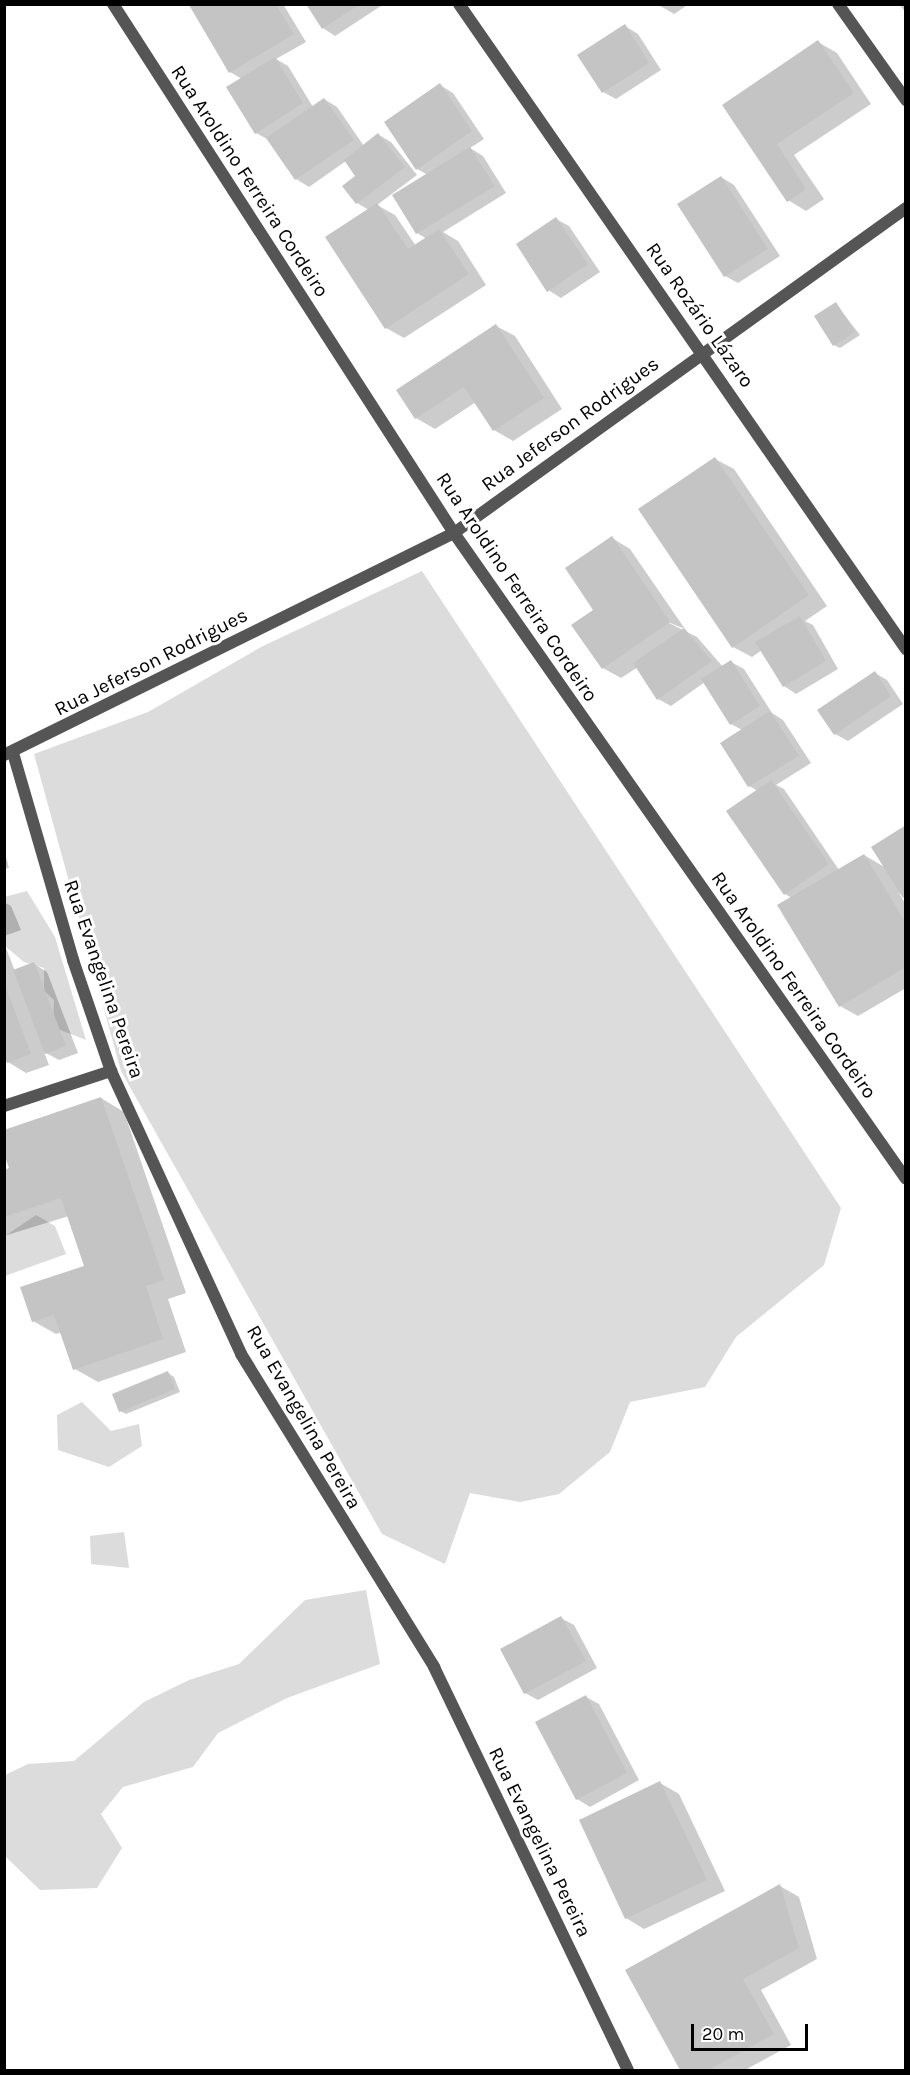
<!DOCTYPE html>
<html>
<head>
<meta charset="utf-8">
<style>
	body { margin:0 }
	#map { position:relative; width:910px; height:2075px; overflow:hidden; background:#fff; font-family:Karla,sans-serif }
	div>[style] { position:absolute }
	.green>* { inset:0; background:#dcdcdc }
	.shadow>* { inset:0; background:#0003 }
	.building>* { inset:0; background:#c4c4c4 }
	.minor>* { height:12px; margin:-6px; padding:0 6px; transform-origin:6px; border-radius:6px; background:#555 }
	span { translate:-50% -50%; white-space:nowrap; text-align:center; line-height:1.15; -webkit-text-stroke:6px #fff; paint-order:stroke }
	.street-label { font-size:20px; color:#000 }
	.frame { position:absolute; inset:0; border:6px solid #000; pointer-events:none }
	.scale { position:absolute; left:691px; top:2024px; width:117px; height:27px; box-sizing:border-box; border:3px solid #000; border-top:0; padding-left:8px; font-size:18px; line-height:21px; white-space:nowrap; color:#000; -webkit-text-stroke:4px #fff; paint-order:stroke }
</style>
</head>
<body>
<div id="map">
	<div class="green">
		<i style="clip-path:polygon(422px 571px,841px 1208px,824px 1265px,736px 1337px,705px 1387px,630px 1402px,610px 1452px,559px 1494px,520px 1502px,470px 1493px,445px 1564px,382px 1534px,121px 1071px,34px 754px,148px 712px,261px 647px)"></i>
		<i style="clip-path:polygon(27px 891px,55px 937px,86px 1040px,53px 1027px,54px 1000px,44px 991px,44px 968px,24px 962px,5px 946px,4px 897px)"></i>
		<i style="clip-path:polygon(36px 1215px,55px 1226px,66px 1254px,5px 1276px,5px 1236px)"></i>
		<i style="clip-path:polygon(82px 1402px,111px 1431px,139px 1424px,142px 1446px,109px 1467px,58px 1450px,57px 1415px)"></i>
		<i style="clip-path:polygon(124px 1532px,129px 1568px,91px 1564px,90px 1536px)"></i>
		<i style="clip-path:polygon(366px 1590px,380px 1664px,287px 1698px,218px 1733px,193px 1767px,123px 1787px,101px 1814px,122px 1848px,97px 1888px,40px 1890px,5px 1856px,5px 1775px,28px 1764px,74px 1761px,144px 1702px,189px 1680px,239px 1664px,305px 1600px)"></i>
	</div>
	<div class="shadow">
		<i style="clip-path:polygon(191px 4px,283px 4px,306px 42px,276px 59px,288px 66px,313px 107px,324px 99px,337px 107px,364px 146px,379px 135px,391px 142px,417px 175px,377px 205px,395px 215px,416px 246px,427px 239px,417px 233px,428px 175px,417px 169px,440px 85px,453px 93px,484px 139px,470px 148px,483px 156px,506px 193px,443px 232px,458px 241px,486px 285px,404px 338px,386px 328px,369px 210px,357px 203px,344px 186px,358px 176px,346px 161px,309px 187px,296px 179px,269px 140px,256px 133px,242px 79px,230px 72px)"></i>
		<i style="clip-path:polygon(307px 4px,384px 4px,335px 36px,323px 28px)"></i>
		<i style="clip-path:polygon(657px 4px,689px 4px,674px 14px)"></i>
		<i style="clip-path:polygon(899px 4px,906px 4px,906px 13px)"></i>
		<i style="clip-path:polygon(625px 26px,638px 34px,661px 70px,616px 99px,603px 92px)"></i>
		<i style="clip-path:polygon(818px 42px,837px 53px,871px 104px,794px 155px,824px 199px,806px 211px,788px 200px,724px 105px)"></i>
		<i style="clip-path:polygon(721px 177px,734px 185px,780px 256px,738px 283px,725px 276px)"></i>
		<i style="clip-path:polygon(556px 219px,569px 226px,600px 272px,561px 298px,548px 290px)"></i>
		<i style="clip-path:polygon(836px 304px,860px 335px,840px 348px,834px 345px)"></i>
		<i style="clip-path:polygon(496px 326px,515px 336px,562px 409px,513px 441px,494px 430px,476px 402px,435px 429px,416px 418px,398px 390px)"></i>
		<i style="clip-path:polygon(715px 459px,734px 469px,827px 606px,805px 621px,813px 625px,838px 669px,796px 694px,784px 686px,762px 650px,752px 657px,733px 647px)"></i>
		<i style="clip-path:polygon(612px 538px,630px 549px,685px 629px,663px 620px,697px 637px,723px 667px,731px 662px,744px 669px,772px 713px,783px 720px,811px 763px,776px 785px,784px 789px,839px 870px,864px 855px,886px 868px,906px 827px,906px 897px,899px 893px,906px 905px,906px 988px,858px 1016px,840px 1006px,792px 898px,785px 894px,758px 791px,749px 786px,722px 743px,742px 730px,731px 724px,705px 682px,671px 706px,658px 699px,638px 667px,621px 678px,603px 668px,595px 610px)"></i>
		<i style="clip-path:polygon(875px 673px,887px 680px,903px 704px,848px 741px,835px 734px)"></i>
		<i style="clip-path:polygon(4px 849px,9px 868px,4px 869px)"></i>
		<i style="clip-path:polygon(4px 902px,11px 906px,21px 930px,4px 936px)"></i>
		<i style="clip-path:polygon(4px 943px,15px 971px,34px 964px,47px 972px,78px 1053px,59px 1060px,44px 1052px,49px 1065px,26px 1073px,8px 1062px)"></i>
		<i style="clip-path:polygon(101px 1098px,124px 1112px,186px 1293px,168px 1299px,186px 1352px,98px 1382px,75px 1369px,62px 1332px,56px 1334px,33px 1321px,86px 1267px,69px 1216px,4px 1236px,4px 1172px)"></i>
		<i style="clip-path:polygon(168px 1373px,174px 1377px,180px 1392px,126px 1414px,120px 1411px)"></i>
		<i style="clip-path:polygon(561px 1618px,574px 1625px,597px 1668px,538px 1700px,525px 1693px)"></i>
		<i style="clip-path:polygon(586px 1697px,599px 1704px,639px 1780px,590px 1807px,577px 1799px)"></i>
		<i style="clip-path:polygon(660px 1783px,679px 1794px,725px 1891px,644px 1929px,626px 1918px)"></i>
		<i style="clip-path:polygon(780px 1886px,799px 1897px,817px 1959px,761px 1990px,791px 2045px,745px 2070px,682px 2070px,627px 1971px)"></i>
	</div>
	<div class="building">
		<i style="clip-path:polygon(306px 4px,360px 4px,322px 29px)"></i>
		<i style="clip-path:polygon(189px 5px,276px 5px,294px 34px,229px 73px)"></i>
		<i style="clip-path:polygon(625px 24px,649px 63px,602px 93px,577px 55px)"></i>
		<i style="clip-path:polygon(818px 40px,854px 93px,777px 144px,806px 189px,787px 202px,722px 105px)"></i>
		<i style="clip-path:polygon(275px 57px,303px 103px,255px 134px,226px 87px)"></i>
		<i style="clip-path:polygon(440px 83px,472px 131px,416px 170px,384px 122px)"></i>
		<i style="clip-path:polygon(324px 98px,354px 140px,295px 180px,266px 138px)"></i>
		<i style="clip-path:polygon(378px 133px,405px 167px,356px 204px,342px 186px,355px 176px,344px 160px)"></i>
		<i style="clip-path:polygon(470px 147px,495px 186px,416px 234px,392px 195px)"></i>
		<i style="clip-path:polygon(721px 176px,768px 249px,724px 277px,677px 204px)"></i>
		<i style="clip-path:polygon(377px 203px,408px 249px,439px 229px,469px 274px,385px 329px,325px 237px)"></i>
		<i style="clip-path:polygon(556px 217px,588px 264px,547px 292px,516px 244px)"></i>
		<i style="clip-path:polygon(836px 302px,855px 332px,833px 346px,814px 316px)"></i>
		<i style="clip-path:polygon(496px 324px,544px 398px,493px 431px,464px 387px,415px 419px,396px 390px)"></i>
		<i style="clip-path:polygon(715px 457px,809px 595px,732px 648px,638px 509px)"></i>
		<i style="clip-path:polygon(612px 536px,670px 622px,602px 669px,571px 625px,593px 610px,565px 568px)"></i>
		<i style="clip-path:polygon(800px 616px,826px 661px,783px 687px,755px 642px)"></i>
		<i style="clip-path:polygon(684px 628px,712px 661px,657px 700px,633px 663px)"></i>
		<i style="clip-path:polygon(731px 660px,760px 706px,730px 725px,701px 679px)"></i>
		<i style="clip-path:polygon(875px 671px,891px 696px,834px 735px,817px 710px)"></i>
		<i style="clip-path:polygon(770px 711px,799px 756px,748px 787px,720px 743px)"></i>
		<i style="clip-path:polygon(771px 780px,829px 864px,784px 895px,726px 811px)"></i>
		<i style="clip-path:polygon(906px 825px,906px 896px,903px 898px,871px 847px)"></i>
		<i style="clip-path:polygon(864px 854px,906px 923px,906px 967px,839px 1007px,777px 905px)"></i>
		<i style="clip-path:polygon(34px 962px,66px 1046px,45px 1054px,13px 970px)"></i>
		<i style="clip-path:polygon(4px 982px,31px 1054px,7px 1063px,4px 1058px)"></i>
		<i style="clip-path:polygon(101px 1097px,164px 1280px,146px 1286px,163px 1339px,73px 1370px,54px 1315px,32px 1322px,20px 1287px,84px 1266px,61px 1198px,4px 1217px,4px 1170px,9px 1168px,4px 1154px,4px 1130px)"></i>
		<i style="clip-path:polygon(168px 1371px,175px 1389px,119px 1412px,112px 1394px)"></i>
		<i style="clip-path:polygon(561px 1616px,586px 1661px,524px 1694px,500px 1649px)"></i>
		<i style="clip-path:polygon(586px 1695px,627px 1773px,576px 1800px,535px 1722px)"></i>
		<i style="clip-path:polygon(660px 1781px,707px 1880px,625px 1919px,579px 1820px)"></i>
		<i style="clip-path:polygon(780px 1884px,799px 1948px,743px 1979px,774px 2034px,708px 2070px,680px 2070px,625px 1970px)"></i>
	</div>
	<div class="minor">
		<i style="left:113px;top:4px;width:629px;rotate:57.19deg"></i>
		<i style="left:454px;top:533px;width:788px;rotate:55.02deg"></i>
		<i style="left:459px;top:4px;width:785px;rotate:55.28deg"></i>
		<i style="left:838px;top:4px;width:118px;rotate:54.7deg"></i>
		<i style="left:13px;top:753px;width:216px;rotate:73.8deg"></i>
		<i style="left:73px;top:960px;width:117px;rotate:71.1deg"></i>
		<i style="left:111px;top:1071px;width:311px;rotate:65.3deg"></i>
		<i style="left:241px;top:1354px;width:368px;rotate:58.3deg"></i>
		<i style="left:434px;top:1667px;width:447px;rotate:64.3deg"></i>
		<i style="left:4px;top:755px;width:502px;rotate:-26.26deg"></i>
		<i style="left:454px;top:533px;width:557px;rotate:-35.72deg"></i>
		<i style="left:4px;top:1106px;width:113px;rotate:-18.1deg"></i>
	</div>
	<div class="street-label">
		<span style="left:250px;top:181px;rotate:57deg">Rua Aroldino Ferreira Cordeiro</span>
		<span style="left:700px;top:315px;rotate:55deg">Rua Rozário Lázaro</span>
		<span style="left:570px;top:424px;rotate:-36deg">Rua Jeferson Rodrigues</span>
		<span style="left:517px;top:587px;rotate:56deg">Rua Aroldino Ferreira Cordeiro</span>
		<span style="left:151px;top:662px;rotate:-27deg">Rua Jeferson Rodrigues</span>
		<span style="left:104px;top:979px;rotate:71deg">Rua Evangelina Pereira</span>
		<span style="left:794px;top:985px;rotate:55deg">Rua Aroldino Ferreira Cordeiro</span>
		<span style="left:304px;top:1417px;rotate:60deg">Rua Evangelina Pereira</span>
		<span style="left:540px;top:1842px;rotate:64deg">Rua Evangelina Pereira</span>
	</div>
	<div class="frame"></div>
	<div class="scale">20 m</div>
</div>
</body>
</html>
